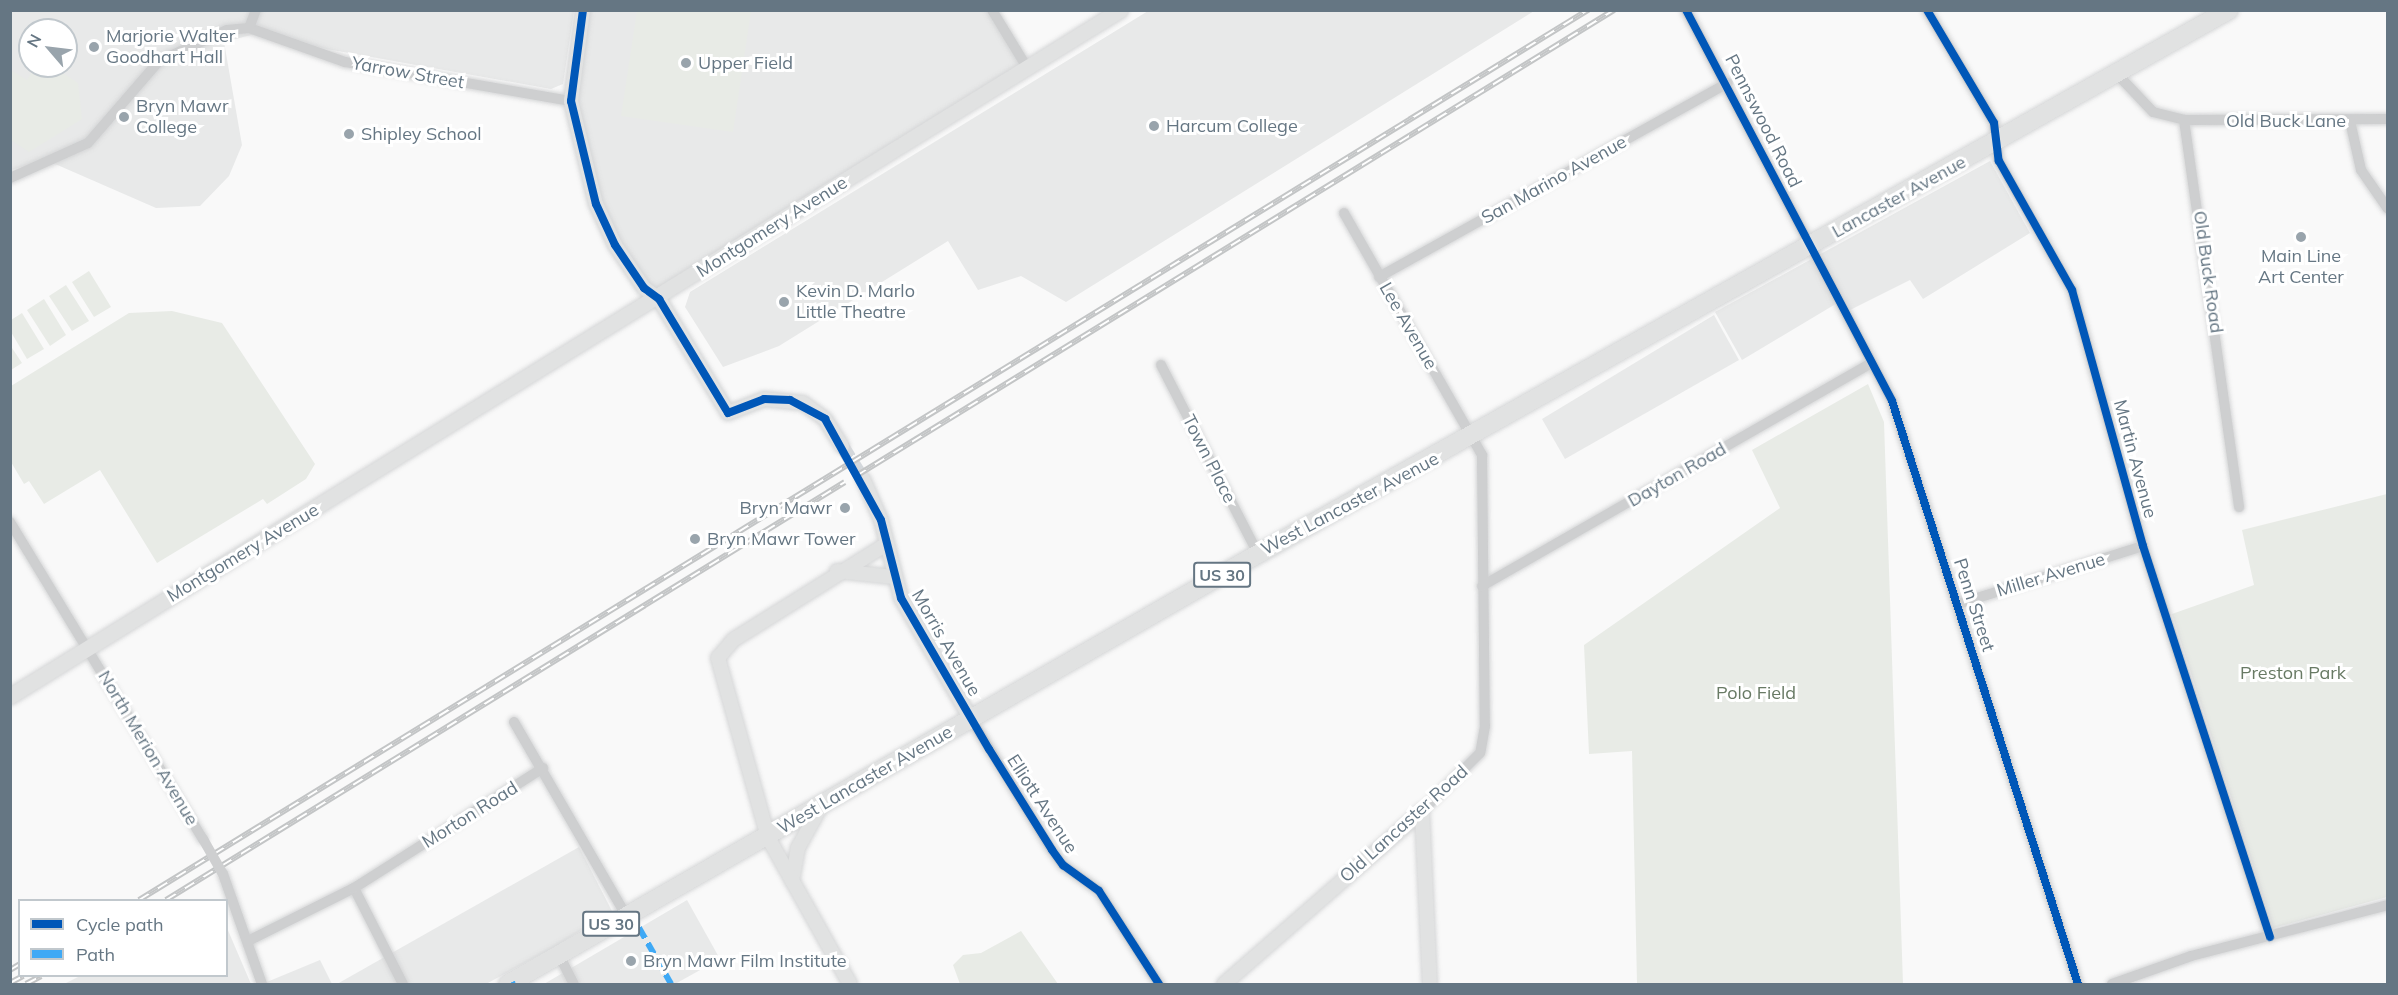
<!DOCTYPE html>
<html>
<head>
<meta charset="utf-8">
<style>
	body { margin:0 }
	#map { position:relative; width:2398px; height:995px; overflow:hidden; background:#f9f9f9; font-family:Mulish,sans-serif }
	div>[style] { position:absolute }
	.built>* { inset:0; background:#e8e9e9 }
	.green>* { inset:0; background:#e8ebe6 }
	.secondary-tunnel>* { height:14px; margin-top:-7px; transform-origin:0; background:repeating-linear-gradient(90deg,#d4d8dc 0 14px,transparent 0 21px) }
	.roads { filter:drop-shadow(0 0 2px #d5d6d7) drop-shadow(0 0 2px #d5d6d7) }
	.street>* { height:10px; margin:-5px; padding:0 5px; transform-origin:5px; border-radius:5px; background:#cecfd0 }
	.secondary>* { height:14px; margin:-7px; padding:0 7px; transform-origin:7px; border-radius:7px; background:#e1e2e2 }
	.primary>* { height:15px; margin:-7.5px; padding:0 7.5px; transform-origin:7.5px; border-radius:7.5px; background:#e1e2e2 }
	.highway>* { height:18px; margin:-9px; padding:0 9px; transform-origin:9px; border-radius:9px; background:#e1e2e2 }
	.rail>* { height:6px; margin-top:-3px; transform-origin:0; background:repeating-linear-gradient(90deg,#fff 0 11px,#c3c5c6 0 22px); box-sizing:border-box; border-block:2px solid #c3c5c6 }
	.street-bridge>* { height:10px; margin:-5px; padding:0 5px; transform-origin:5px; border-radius:5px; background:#cecfd0 }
	.quiet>* { height:6px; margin-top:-3px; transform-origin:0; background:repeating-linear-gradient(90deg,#3fa9f5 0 12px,transparent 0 18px) }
	.cycleway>* { height:8px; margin:-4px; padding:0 4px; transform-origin:4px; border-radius:4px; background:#0057b8 }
	.dots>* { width:16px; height:16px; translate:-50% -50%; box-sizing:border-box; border:3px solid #fff; border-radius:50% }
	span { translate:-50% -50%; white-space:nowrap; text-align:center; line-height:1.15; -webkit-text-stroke:6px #fff; paint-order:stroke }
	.shield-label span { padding:2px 4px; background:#fff; border:2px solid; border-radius:4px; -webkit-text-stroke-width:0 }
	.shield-label { font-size:16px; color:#657683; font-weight:700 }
	.poi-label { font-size:18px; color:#657683 }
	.left { translate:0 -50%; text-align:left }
	.right { translate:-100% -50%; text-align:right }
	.street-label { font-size:18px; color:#657683 }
	.park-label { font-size:18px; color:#687a64 }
	.frame { position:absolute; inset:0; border:12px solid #657683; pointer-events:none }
	.legend { position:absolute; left:18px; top:899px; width:210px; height:78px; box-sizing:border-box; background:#fff; border:2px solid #c1c8cd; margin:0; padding:8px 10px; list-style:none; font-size:18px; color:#657683 }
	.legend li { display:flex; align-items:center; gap:12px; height:30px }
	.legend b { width:30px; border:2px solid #c1c8cd }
	.north { position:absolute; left:18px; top:18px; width:60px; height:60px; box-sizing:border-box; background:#fff; border:2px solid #c1c8cd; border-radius:50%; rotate:298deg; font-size:16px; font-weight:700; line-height:24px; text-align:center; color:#657683 }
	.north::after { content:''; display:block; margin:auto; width:21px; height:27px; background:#99a4ac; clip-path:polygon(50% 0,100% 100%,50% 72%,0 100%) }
</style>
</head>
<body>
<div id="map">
	<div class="built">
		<i style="clip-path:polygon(evenodd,11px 11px,574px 11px,563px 84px,551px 89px,321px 48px,270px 30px,224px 42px,242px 145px,229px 176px,200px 206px,156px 208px,46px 160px,11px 170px,11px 11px,30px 30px,66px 30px,66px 66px,30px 66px,30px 30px)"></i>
		<i style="clip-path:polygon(583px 11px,992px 11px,1026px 66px,659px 299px,615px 245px,571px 101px)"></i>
		<i style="clip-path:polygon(1148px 11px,1534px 11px,1066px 302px,1021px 276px,978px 290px,948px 241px,779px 346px,723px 367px,685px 307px,690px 292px)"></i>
		<i style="clip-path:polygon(1990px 161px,2030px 233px,1923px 299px,1910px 280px,1850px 310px,1844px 299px,1742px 360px,1715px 312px)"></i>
		<i style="clip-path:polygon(1714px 315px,1739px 360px,1565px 459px,1542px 419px)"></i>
		<i style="clip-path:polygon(579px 847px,612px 911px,554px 947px,486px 984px,337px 984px)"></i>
		<i style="clip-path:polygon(687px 900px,720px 959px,675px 984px,544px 984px)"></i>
		<i style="clip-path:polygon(227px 928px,251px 984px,64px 984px,80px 976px,226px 976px)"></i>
		<i style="clip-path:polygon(320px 960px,332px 984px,262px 984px)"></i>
	</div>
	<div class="green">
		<i style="clip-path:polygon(637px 11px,751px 11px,733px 132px,621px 116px)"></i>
		<i style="clip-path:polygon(36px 66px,52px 66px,78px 83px,82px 119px,29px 152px,11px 140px,11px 70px,27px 80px)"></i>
		<i style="clip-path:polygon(89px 271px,111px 307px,94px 317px,72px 282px)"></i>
		<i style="clip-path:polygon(66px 285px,89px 321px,72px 331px,49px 296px)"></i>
		<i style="clip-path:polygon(44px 299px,66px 335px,50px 346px,27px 310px)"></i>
		<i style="clip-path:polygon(172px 311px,222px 323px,315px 464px,306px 479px,267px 504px,263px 499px,157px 563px,100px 470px,44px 504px,29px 481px,24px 484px,11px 462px,11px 386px,129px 313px)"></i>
		<i style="clip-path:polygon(22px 313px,44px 349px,27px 359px,11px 332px,11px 320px)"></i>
		<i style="clip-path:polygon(10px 345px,22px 363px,11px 370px,10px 370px)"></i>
		<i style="clip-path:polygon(1868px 384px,1884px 422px,1903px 984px,1637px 984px,1632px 751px,1589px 754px,1584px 645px,1780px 508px,1752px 450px)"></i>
		<i style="clip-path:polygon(2387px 494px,2387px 897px,2273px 928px,2172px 614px,2254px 585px,2242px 530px)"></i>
		<i style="clip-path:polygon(1021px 931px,1058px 984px,960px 984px,953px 965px,963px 955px,981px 953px)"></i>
	</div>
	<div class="secondary-tunnel">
		<i style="left:842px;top:446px;width:39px;rotate:58deg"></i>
	</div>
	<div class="roads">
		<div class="street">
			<i style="left:992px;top:10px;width:66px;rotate:58.7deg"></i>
			<i style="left:1686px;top:10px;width:442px;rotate:62.2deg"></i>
			<i style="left:1892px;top:401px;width:612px;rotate:72.31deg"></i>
			<i style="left:1927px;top:10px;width:131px;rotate:59.3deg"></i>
			<i style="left:1994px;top:123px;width:38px;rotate:83deg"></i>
			<i style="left:1999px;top:161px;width:148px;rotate:60.5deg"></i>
			<i style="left:2072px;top:290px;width:266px;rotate:74.5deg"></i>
			<i style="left:2143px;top:546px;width:411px;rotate:72deg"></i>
			<i style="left:249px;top:28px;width:102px;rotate:19.5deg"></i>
			<i style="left:345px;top:62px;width:229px;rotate:9.8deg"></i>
			<i style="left:2118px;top:75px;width:51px;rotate:46.6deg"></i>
			<i style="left:2153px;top:112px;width:32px;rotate:14deg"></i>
			<i style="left:2184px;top:120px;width:391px;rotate:81.9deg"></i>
			<i style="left:2184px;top:120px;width:204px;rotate:-0.3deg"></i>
			<i style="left:2350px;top:121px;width:50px;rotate:77.3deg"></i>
			<i style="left:2361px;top:170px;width:47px;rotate:55.3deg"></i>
			<i style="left:10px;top:178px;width:85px;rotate:-24.2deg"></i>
			<i style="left:88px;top:143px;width:108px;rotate:-49.1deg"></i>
			<i style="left:159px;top:61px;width:75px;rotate:-24.5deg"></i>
			<i style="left:227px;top:30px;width:22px;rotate:-5deg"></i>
			<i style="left:249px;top:28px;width:19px;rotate:-69deg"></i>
			<i style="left:1344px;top:213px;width:279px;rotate:60.3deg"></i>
			<i style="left:1482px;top:455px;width:271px;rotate:89.4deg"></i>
			<i style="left:1485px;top:726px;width:27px;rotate:100deg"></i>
			<i style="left:1480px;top:753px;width:82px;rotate:135deg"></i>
			<i style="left:1379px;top:277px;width:399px;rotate:-29.1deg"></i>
			<i style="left:1161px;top:365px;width:212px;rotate:62.8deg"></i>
			<i style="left:10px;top:522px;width:371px;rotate:58.7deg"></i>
			<i style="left:1482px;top:586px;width:449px;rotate:-29.8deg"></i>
			<i style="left:1958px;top:604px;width:194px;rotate:-17.4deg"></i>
			<i style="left:971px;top:719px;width:154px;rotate:58.3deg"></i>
			<i style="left:1052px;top:850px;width:19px;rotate:54deg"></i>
			<i style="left:1063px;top:865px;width:44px;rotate:35.8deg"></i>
			<i style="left:1099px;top:891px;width:111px;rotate:57.2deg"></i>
			<i style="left:514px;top:722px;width:223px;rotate:59.9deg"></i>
			<i style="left:223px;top:874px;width:117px;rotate:70.5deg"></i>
			<i style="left:354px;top:888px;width:108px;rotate:63deg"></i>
			<i style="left:248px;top:941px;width:119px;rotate:-26.6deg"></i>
			<i style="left:354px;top:888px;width:224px;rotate:-32.4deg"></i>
			<i style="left:559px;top:955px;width:33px;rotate:63deg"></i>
			<i style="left:2112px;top:984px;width:84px;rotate:-19.5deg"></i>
			<i style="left:2191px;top:956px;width:203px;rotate:-14.5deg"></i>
		</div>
		<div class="secondary">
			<i style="left:583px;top:10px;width:92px;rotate:97.5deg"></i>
			<i style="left:571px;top:101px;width:106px;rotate:76.4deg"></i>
			<i style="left:596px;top:204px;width:45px;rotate:65.1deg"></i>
			<i style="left:615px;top:245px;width:52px;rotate:56deg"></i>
			<i style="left:644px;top:288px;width:19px;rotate:36deg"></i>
			<i style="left:659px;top:299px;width:133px;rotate:58.8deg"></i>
			<i style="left:728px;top:413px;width:39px;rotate:-21deg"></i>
			<i style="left:764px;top:399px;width:39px;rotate:6deg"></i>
			<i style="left:803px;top:403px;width:27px;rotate:36deg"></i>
			<i style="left:825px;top:419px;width:32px;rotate:58deg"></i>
			<i style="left:863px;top:479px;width:45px;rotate:66.3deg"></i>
			<i style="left:881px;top:520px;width:81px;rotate:75.6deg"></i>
			<i style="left:901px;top:598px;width:140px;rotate:60deg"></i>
			<i style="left:837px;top:571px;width:57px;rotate:6deg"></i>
			<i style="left:1422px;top:811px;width:173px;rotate:87.4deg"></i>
			<i style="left:792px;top:881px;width:34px;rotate:-80deg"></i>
			<i style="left:798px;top:848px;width:48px;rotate:-61.3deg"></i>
			<i style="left:850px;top:984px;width:168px;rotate:-119.2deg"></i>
			<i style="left:768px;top:837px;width:186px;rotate:-105.6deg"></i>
			<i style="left:718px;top:658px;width:23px;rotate:-50deg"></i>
			<i style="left:733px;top:640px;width:179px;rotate:-32deg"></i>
			<i style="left:1224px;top:984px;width:263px;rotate:-41.1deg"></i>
		</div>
		<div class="primary">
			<i style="left:10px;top:696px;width:1305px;rotate:-31.72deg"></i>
		</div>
		<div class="highway">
			<i style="left:508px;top:984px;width:865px;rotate:-29.83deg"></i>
			<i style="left:1258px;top:554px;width:1113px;rotate:-29.26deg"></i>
		</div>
	</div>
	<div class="rail">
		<i style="left:856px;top:476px;width:890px;rotate:-31.58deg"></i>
		<i style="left:139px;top:900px;width:1701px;rotate:-31.56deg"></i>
		<i style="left:166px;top:900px;width:797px;rotate:-31.62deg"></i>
		<i style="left:10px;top:970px;width:12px;rotate:-31deg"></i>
		<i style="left:10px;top:983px;width:15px;rotate:-28deg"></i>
		<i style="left:26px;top:984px;width:17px;rotate:-28deg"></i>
	</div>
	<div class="street-bridge">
		<i style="left:203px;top:839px;width:40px;rotate:60.3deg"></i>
	</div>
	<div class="quiet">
		<i style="left:630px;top:912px;width:83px;rotate:60.3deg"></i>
		<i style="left:512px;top:982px;width:2px;rotate:63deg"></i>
	</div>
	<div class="cycleway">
		<i style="left:583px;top:10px;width:92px;rotate:97.5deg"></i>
		<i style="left:571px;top:101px;width:106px;rotate:76.4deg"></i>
		<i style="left:596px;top:204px;width:45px;rotate:65.1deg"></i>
		<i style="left:615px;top:245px;width:52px;rotate:56deg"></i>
		<i style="left:644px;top:288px;width:19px;rotate:36deg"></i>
		<i style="left:659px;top:299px;width:133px;rotate:58.8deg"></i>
		<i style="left:728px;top:413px;width:39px;rotate:-21deg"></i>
		<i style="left:764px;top:399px;width:26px;rotate:2deg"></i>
		<i style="left:790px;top:400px;width:40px;rotate:28deg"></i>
		<i style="left:825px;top:419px;width:115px;rotate:61deg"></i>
		<i style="left:881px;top:520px;width:81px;rotate:75.6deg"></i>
		<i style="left:901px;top:598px;width:175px;rotate:59.8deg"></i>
		<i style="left:989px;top:749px;width:119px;rotate:58deg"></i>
		<i style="left:1052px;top:850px;width:19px;rotate:54deg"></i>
		<i style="left:1063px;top:865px;width:44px;rotate:35.8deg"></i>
		<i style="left:1099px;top:891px;width:111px;rotate:57.2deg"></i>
		<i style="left:1686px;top:10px;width:442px;rotate:62.2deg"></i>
		<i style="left:1892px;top:401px;width:612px;rotate:72.31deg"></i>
		<i style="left:1927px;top:10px;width:131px;rotate:59.3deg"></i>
		<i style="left:1994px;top:123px;width:38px;rotate:83deg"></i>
		<i style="left:1999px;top:161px;width:148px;rotate:60.5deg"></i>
		<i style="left:2072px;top:290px;width:266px;rotate:74.5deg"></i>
		<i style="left:2143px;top:546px;width:411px;rotate:72deg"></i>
	</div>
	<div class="dots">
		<i style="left:94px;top:47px;background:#99a4ac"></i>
		<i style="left:686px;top:63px;background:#99a4ac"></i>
		<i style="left:124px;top:117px;background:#99a4ac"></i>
		<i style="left:1154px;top:126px;background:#99a4ac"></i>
		<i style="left:349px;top:134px;background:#99a4ac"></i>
		<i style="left:2301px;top:237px;background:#99a4ac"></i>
		<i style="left:784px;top:302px;background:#99a4ac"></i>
		<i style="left:845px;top:508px;background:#99a4ac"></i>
		<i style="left:695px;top:539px;background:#99a4ac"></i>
		<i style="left:631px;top:961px;background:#99a4ac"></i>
	</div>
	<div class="shield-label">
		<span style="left:1222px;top:575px">US 30</span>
		<span style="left:611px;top:924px">US 30</span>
	</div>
	<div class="poi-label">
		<span class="left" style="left:106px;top:47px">Marjorie Walter<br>Goodhart Hall</span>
		<span class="left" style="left:698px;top:63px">Upper Field</span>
		<span class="left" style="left:136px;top:117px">Bryn Mawr<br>College</span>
		<span class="left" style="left:1166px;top:126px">Harcum College</span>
		<span class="left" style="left:361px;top:134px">Shipley School</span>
		<span style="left:2301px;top:267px">Main Line<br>Art Center</span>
		<span class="left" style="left:796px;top:302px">Kevin D. Marlo<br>Little Theatre</span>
		<span class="right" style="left:832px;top:508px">Bryn Mawr</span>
		<span class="left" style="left:707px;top:539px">Bryn Mawr Tower</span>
		<span class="left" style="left:643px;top:961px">Bryn Mawr Film Institute</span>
	</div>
	<div class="street-label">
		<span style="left:408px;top:73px;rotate:10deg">Yarrow Street</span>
		<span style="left:1763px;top:121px;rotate:63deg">Pennswood Road</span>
		<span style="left:2286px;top:121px">Old Buck Lane</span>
		<span style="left:1554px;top:180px;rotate:-29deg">San Marino Avenue</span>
		<span style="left:1899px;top:197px;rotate:-29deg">Lancaster Avenue</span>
		<span style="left:772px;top:227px;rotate:-32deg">Montgomery Avenue</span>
		<span style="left:2208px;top:272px;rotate:82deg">Old Buck Road</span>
		<span style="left:1408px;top:326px;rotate:60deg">Lee Avenue</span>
		<span style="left:1209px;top:459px;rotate:63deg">Town Place</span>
		<span style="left:2135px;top:459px;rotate:75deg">Martin Avenue</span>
		<span style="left:1677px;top:475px;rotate:-30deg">Dayton Road</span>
		<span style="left:1350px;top:504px;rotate:-28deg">West Lancaster Avenue</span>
		<span style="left:243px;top:553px;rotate:-31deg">Montgomery Avenue</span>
		<span style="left:2051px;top:575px;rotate:-17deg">Miller Avenue</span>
		<span style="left:1974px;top:605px;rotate:72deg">Penn Street</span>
		<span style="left:946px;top:643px;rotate:60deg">Morris Avenue</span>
		<span style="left:148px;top:748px;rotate:59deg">North Merion Avenue</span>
		<span style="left:865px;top:780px;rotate:-30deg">West Lancaster Avenue</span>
		<span style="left:1042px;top:804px;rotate:57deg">Elliott Avenue</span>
		<span style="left:470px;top:815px;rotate:-32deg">Morton Road</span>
		<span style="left:1404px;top:824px;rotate:-42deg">Old Lancaster Road</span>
	</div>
	<div class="park-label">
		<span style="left:2293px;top:673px">Preston Park</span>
		<span style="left:1756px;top:693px">Polo Field</span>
	</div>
	<div class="frame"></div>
	<ul class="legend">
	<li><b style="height:8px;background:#0057b8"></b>Cycle path</li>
	<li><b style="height:8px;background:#3fa9f5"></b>Path</li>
	</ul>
	<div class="north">N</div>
</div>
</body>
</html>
